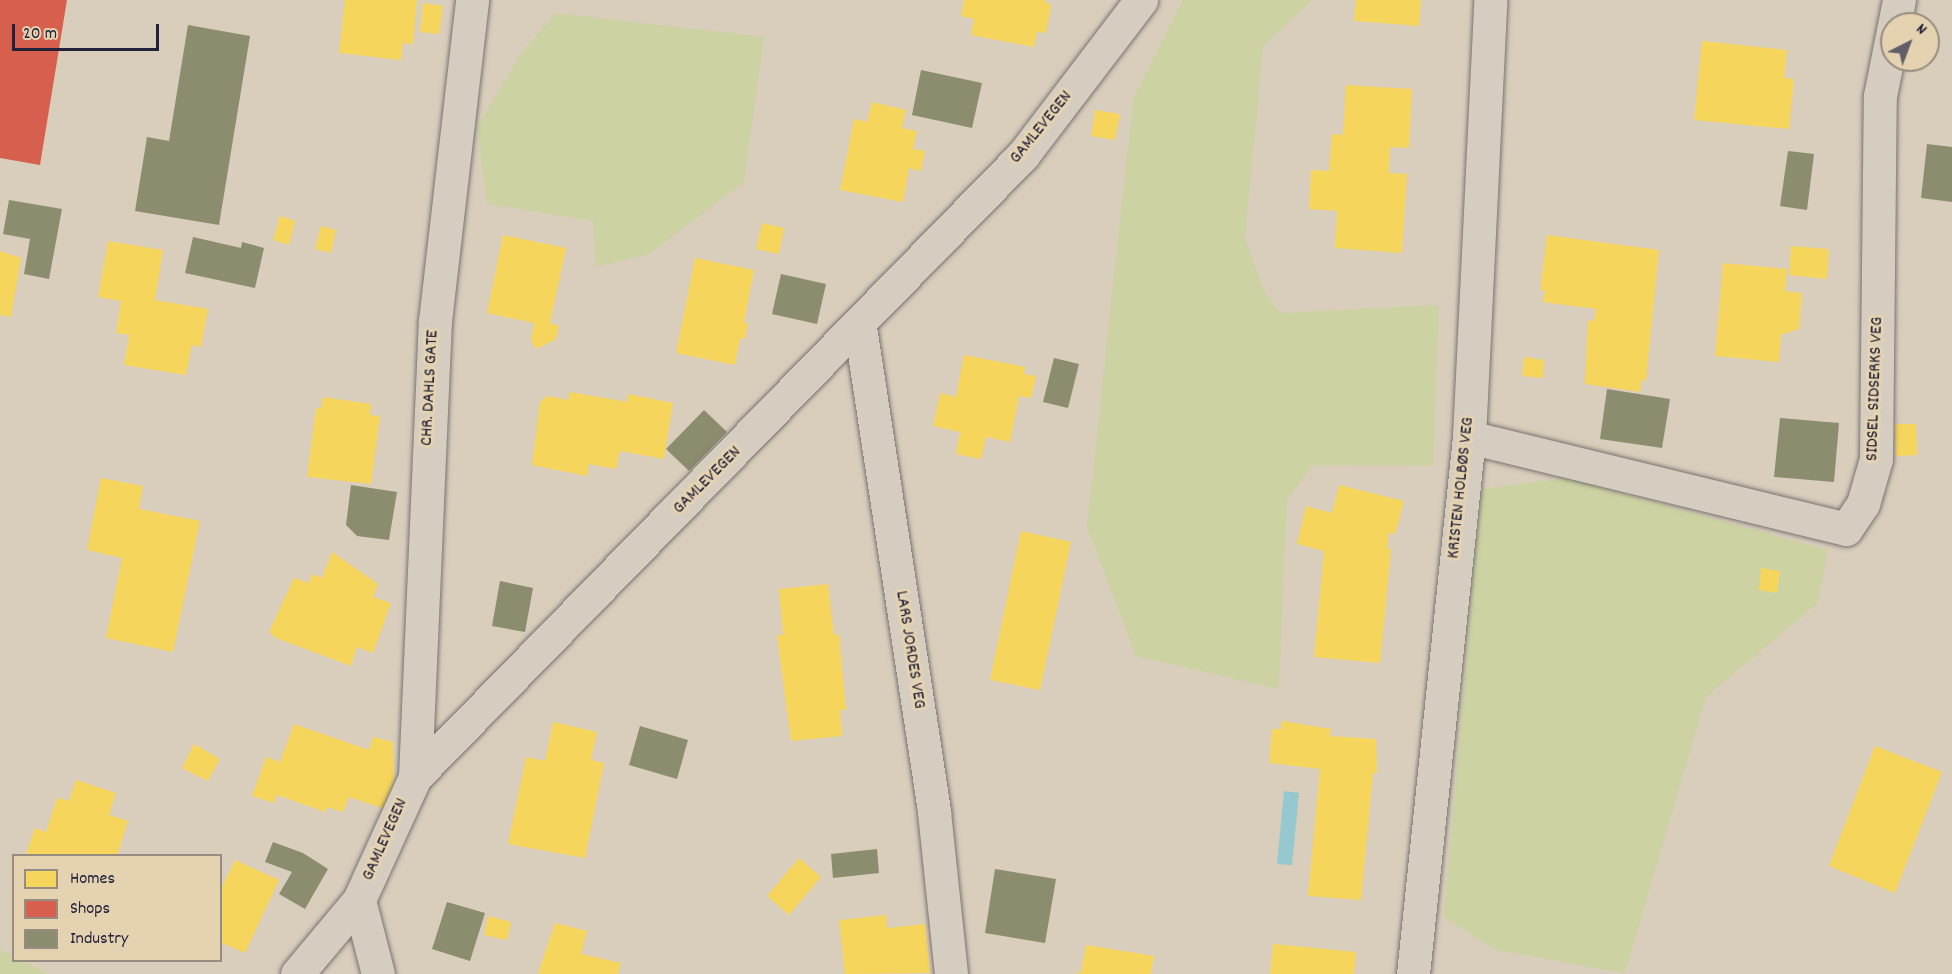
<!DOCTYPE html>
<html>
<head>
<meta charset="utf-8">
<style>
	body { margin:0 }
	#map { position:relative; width:1952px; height:974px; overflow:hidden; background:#d9cebc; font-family:Dekko,sans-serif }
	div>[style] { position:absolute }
	.green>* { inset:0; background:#ccd2a2 }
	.water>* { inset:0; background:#95c8cf }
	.homes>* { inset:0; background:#f6d55c }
	.shops>* { inset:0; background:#d6604d }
	.industry>* { inset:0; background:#8c8c6e }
	.roads { filter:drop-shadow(0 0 2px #797471) drop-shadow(0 0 2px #797471) }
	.minor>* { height:33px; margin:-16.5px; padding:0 16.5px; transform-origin:16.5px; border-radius:16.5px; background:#d5cdc0 }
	span { translate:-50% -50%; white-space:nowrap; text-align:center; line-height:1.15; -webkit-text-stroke:6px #e5d2b0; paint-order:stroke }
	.street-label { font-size:18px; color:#22223b }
	.legend { position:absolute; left:12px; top:854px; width:210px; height:108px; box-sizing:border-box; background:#e5d2b0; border:2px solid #978c81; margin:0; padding:8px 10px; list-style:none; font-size:18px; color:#22223b }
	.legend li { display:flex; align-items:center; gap:12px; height:30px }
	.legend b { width:30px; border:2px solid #978c81 }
	.north { position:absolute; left:1880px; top:12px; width:60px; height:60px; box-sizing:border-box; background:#e5d2b0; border:2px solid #978c81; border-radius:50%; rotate:42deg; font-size:16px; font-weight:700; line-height:24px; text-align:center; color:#22223b }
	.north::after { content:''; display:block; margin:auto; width:21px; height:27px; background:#625e68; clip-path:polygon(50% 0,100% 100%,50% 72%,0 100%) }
	.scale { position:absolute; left:12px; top:24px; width:147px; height:27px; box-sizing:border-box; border:3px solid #22223b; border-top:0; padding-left:8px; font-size:18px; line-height:21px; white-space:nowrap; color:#22223b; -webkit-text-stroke:4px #e5d2b0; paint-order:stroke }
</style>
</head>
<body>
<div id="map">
	<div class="green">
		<i style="clip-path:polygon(1183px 0,1313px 0,1263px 46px,1245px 239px,1264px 291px,1281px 313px,1439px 305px,1433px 466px,1313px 465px,1287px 500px,1279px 689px,1136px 656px,1087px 527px,1133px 99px)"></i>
		<i style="clip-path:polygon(556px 13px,764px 37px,744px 182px,649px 254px,596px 267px,593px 221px,487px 204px,477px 127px,523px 51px)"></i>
		<i style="clip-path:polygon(1566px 478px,1828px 550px,1818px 603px,1706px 697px,1625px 973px,1496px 950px,1444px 917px,1481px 489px)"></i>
		<i style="clip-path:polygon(0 949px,13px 956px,14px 960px,23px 961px,49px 974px,0 974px)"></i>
	</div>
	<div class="water">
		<i style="clip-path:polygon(1284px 791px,1299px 793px,1292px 865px,1277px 864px)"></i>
	</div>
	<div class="homes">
		<i style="clip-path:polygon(345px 0,417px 0,413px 44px,403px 43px,401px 60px,339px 53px)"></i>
		<i style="clip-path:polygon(964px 0,1043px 0,1051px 5px,1046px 33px,1037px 32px,1034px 47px,971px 35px,974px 19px,961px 16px)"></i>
		<i style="clip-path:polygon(1356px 0,1421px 0,1419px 26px,1354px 21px)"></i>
		<i style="clip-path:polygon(423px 3px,443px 6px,439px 34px,420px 32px)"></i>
		<i style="clip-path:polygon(1702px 41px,1787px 50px,1784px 78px,1794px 79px,1789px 129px,1694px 120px)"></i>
		<i style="clip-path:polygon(1346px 85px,1412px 89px,1409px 148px,1390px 147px,1389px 173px,1407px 174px,1402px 253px,1335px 248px,1337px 211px,1309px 209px,1311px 170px,1329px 171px,1332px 134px,1343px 135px)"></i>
		<i style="clip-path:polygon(872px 102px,906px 110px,902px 128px,917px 131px,913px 149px,925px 151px,921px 171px,909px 168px,903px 202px,840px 190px,854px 119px,867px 122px)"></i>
		<i style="clip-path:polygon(1095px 110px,1120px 114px,1115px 140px,1091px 136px)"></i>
		<i style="clip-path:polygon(280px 216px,295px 221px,289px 245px,273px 240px)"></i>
		<i style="clip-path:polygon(762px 223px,784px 228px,779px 254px,756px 249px)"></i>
		<i style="clip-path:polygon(321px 226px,336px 230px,331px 253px,315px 249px)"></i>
		<i style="clip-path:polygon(503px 235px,566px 248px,550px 323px,559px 326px,556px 339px,536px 349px,531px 340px,534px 323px,487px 313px)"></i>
		<i style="clip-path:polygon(1547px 235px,1659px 250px,1646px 381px,1641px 380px,1640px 392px,1585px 384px,1588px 320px,1594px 321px,1596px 309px,1543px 302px,1545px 290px,1540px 290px)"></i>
		<i style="clip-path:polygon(108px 241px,163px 250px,155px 300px,208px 309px,201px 347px,192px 345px,186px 375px,124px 365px,129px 335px,116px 333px,121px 301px,98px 297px)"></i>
		<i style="clip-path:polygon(1791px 246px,1829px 249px,1827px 279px,1789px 275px)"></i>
		<i style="clip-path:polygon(0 251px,21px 258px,11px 317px,0 315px)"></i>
		<i style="clip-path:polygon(695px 258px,754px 270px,744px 323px,748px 323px,745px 339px,740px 338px,735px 365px,676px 353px)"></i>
		<i style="clip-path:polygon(1723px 263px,1787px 269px,1785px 291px,1802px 293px,1799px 329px,1781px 335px,1779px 362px,1715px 356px)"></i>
		<i style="clip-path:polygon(964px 355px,1025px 367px,1024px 374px,1036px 376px,1031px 398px,1019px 396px,1010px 442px,986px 437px,981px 459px,956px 454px,960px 432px,933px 426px,940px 393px,956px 397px)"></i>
		<i style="clip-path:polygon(1524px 357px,1544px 360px,1543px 378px,1522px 376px)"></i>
		<i style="clip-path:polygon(570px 392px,627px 402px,628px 394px,673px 403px,664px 459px,620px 451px,616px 469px,589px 464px,587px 476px,532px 465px,540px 402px,548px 396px,568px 400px)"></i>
		<i style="clip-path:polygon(323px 397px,371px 404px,370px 415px,380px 416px,371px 484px,307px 477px,316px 408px,321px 409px)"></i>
		<i style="clip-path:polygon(1895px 424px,1916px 424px,1917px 455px,1896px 456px)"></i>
		<i style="clip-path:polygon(101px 478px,143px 486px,139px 509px,200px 521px,173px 652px,106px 638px,122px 558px,87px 550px)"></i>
		<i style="clip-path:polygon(1339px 485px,1404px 501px,1395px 534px,1389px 533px,1387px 549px,1391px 549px,1380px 663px,1314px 657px,1324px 551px,1297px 544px,1306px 506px,1332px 513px)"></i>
		<i style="clip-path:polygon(1021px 531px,1071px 542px,1040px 690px,990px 680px)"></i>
		<i style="clip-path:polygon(332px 552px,378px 584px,373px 597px,391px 603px,373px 653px,357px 647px,351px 666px,276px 638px,269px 632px,294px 578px,309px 583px,312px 574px,322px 578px)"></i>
		<i style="clip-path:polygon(1761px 568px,1780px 571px,1777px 593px,1759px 590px)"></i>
		<i style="clip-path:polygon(828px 584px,834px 635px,839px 634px,846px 710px,840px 710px,842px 736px,791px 741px,777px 635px,783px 635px,779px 589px)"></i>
		<i style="clip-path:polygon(1282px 721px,1331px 729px,1330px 736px,1376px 739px,1377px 773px,1373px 773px,1361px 900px,1308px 896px,1320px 769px,1269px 763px,1272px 729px,1281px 729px)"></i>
		<i style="clip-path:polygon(553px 722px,597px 732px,591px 760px,604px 763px,585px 858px,508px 844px,526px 757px,545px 761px)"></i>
		<i style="clip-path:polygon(294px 724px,369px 750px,373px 737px,393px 742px,394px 781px,385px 809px,349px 797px,343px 812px,327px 807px,325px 812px,277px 795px,274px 803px,252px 796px,266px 757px,280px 762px)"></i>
		<i style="clip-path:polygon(194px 744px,220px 759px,208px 781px,182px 768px)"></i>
		<i style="clip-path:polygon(1875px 746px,1942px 772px,1895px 893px,1829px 866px)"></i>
		<i style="clip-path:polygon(76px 780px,116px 793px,109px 815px,128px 821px,117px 856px,26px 854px,35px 828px,46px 832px,57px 798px,69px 801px)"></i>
		<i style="clip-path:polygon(799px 858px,821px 877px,789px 915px,767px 896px)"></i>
		<i style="clip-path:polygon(235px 860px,279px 880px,245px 953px,220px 942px,220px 891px)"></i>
		<i style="clip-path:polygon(886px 915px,887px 928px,925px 924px,930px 973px,845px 974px,839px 920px)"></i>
		<i style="clip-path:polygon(488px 916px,511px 922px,507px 940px,484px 935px)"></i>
		<i style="clip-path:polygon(555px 923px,587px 931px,581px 954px,621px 963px,618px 974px,538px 974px)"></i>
		<i style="clip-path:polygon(1273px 944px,1356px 952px,1354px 974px,1270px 974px)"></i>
		<i style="clip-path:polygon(1086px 945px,1154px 956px,1151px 974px,1075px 974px,1081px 972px)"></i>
	</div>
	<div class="shops">
		<i style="clip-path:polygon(0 0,67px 0,40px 165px,0 158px)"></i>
	</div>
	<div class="industry">
		<i style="clip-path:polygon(188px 25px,250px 36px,219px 225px,135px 211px,147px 137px,169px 141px)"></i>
		<i style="clip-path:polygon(921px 70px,982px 83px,972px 128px,912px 115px)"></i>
		<i style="clip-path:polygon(1927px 144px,1952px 147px,1952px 202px,1921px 198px)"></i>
		<i style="clip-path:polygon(1788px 151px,1814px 154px,1807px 210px,1780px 206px)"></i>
		<i style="clip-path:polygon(9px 200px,62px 209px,49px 279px,24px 274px,30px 239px,3px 234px)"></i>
		<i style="clip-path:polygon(193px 237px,241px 248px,242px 242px,264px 248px,255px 288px,185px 273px)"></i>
		<i style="clip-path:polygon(781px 274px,826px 284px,817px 324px,772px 314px)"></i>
		<i style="clip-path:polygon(1054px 358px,1079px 364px,1068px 408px,1043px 402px)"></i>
		<i style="clip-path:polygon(1607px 389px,1670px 399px,1662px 448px,1600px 439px)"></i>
		<i style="clip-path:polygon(704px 410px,727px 432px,689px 471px,666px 449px)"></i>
		<i style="clip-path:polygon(1780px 418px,1839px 423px,1834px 482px,1774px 477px)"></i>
		<i style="clip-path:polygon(351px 485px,397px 492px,389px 540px,357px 536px,346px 525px)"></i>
		<i style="clip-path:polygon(500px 581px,533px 588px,525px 632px,492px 626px)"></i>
		<i style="clip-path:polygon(640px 726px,688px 740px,677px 779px,629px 765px)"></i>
		<i style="clip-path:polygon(273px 842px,303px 853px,328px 869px,305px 909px,279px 894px,292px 872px,265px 862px)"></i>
		<i style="clip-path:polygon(877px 849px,879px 873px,833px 878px,831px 854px)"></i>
		<i style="clip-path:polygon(995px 869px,1056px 879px,1045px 943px,985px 933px)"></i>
		<i style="clip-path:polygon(447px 902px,485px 913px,470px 961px,432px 949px)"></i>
	</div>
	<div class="roads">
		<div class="minor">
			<i style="left:860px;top:327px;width:491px;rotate:81.3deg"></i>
			<i style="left:934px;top:812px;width:163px;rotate:84deg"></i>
			<i style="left:1469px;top:437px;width:388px;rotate:13.7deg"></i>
			<i style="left:1846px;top:529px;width:30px;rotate:-56deg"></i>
			<i style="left:1863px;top:504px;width:47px;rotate:-73.9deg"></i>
			<i style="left:1876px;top:459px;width:363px;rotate:-89.4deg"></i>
			<i style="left:1880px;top:96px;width:98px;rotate:-78.8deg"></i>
			<i style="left:415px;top:777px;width:456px;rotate:-87.5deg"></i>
			<i style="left:435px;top:321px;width:323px;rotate:-83.4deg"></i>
			<i style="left:359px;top:900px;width:76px;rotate:75.6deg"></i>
			<i style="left:297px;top:974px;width:97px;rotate:-50deg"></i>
			<i style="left:359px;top:900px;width:135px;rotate:-65.5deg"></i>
			<i style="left:415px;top:777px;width:870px;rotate:-45.65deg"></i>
			<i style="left:1023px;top:155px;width:195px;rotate:-52.7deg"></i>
			<i style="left:1413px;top:974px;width:540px;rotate:-84.05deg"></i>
			<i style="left:1469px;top:437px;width:438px;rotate:-87.2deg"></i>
		</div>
	</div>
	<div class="street-label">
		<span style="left:1042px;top:128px;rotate:-51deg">GAMLEVEGEN</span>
		<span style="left:431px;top:388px;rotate:-87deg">CHR. DAHLS GATE</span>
		<span style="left:1876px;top:389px;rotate:-88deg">SIDSEL SIDSERKS VEG</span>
		<span style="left:708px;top:481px;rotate:-45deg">GAMLEVEGEN</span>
		<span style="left:1462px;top:488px;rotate:-84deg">KRISTEN HOLBØS VEG</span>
		<span style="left:909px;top:650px;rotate:81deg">LARS JORDES VEG</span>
		<span style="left:386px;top:840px;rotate:-66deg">GAMLEVEGEN</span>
	</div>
	<ul class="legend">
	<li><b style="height:16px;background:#f6d55c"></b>Homes</li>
	<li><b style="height:16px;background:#d6604d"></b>Shops</li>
	<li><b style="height:16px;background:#8c8c6e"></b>Industry</li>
	</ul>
	<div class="north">N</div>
	<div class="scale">20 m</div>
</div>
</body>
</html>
